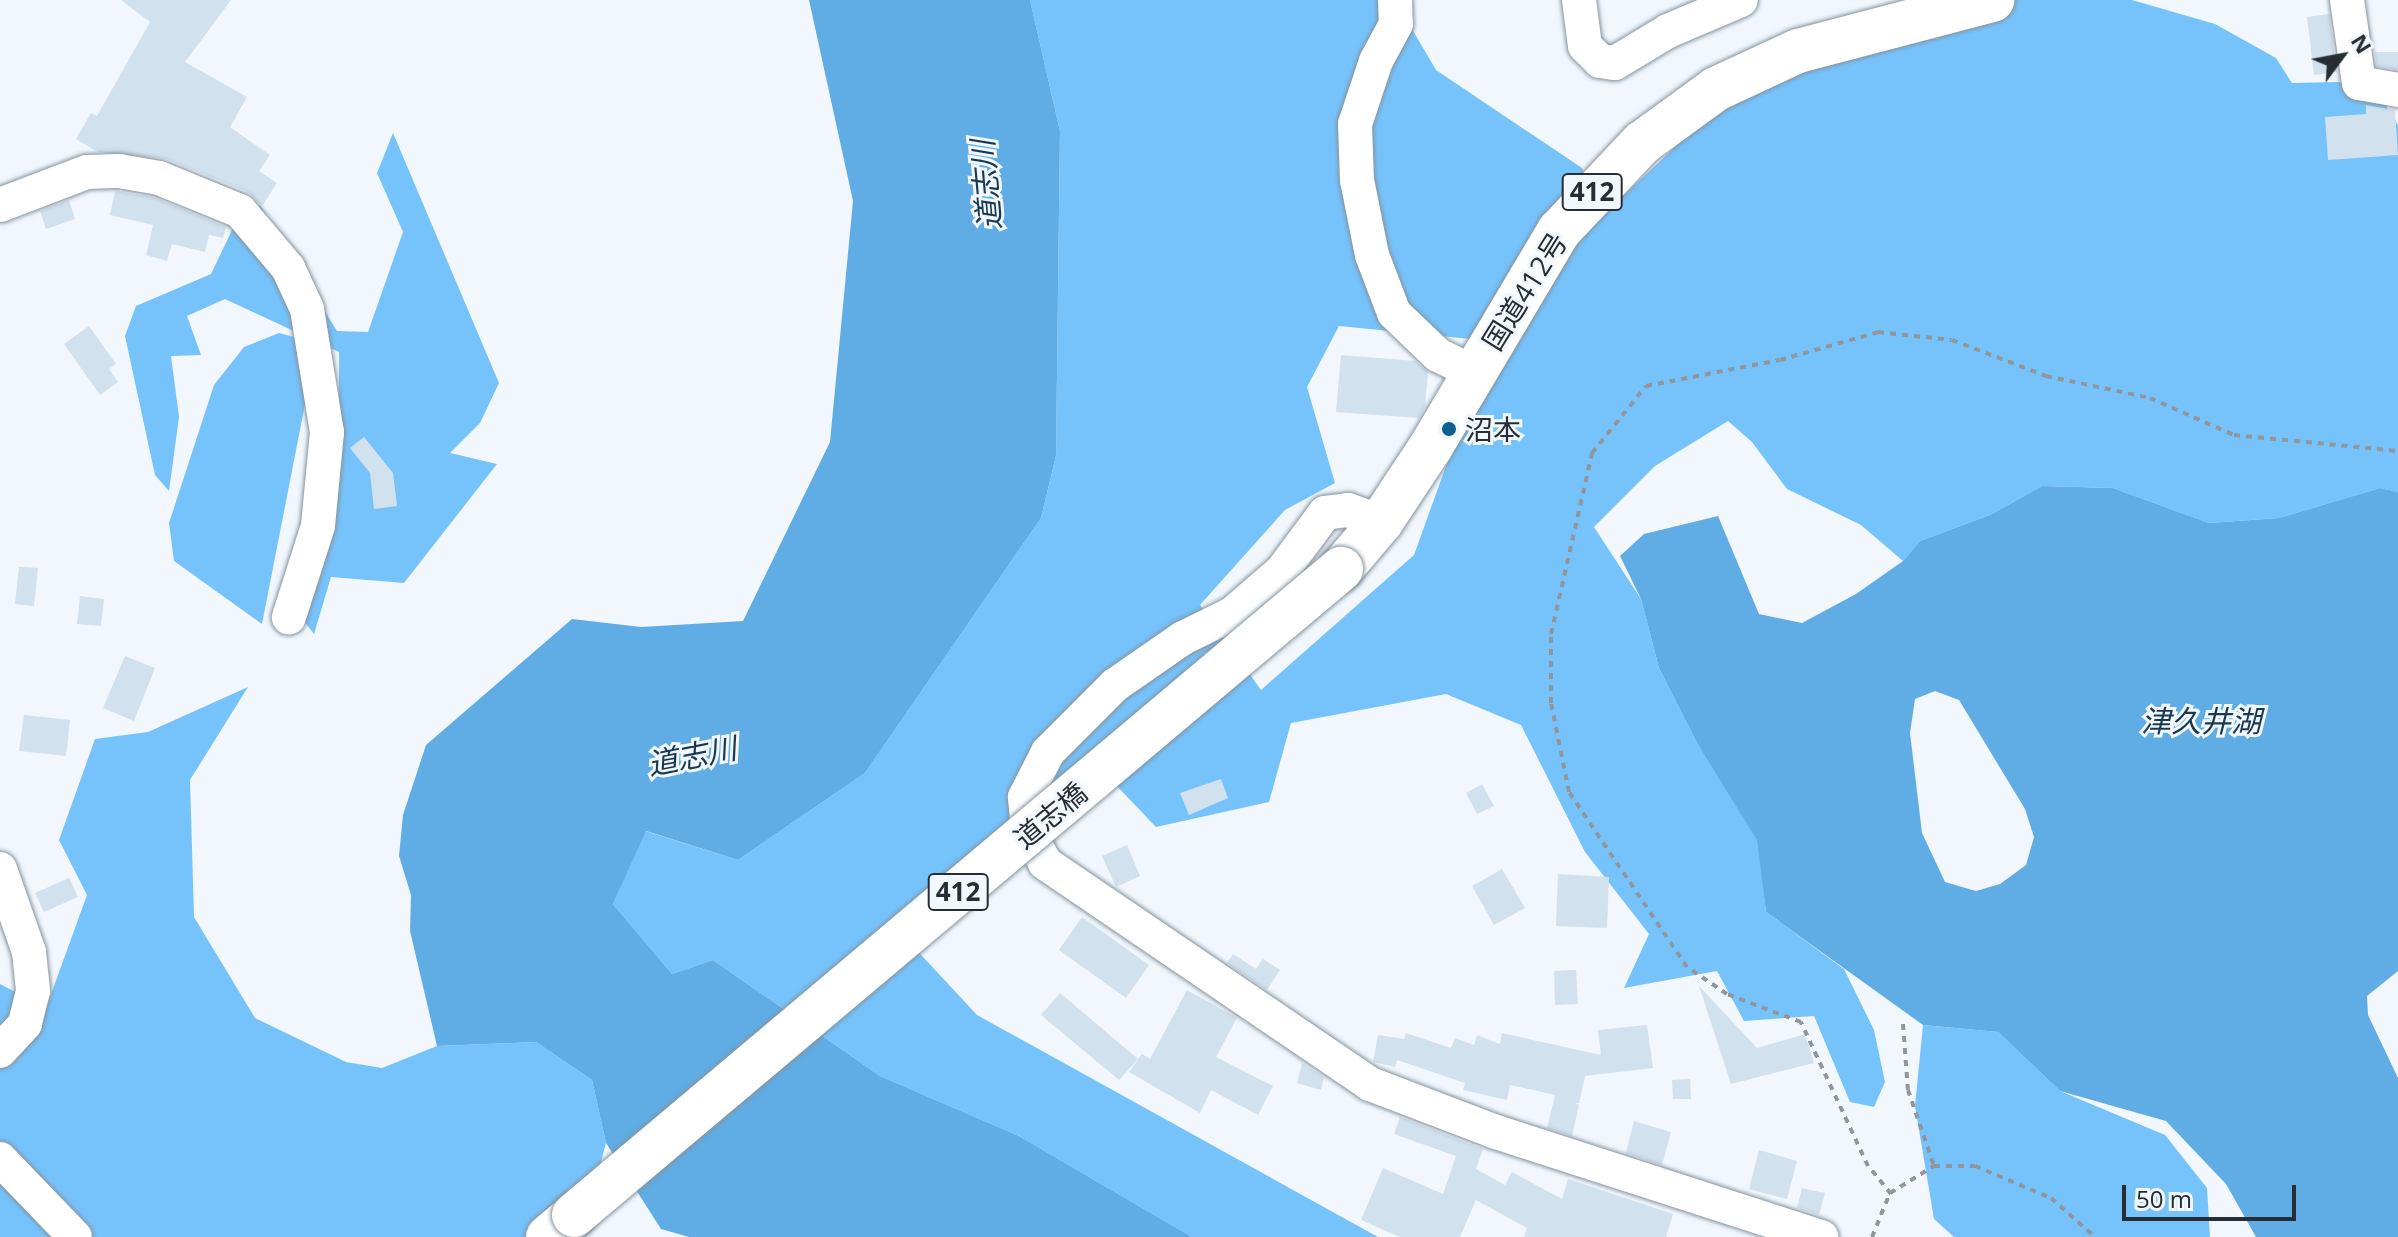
<!DOCTYPE html>
<html>
<head>
<meta charset="utf-8">
<style>
	body { margin:0 }
	#map { position:relative; width:2398px; height:1237px; overflow:hidden; background:#f1f7fd; font-family:"Open Sans","Noto Sans JP",sans-serif }
	div>[style] { position:absolute }
	.forest>* { inset:0; background:#76c3fc }
	.water>* { inset:0; background:#60ade5 }
	.building>* { inset:0; background:#d1e1ee }
	.path>* { height:4px; margin-top:-2px; transform-origin:0; background:repeating-linear-gradient(90deg,#90969c 0 6px,transparent 0 12px) }
	.roads { filter:drop-shadow(0 0 2px #84939f) drop-shadow(0 0 2px #84939f) }
	.minor>* { height:34px; margin:-17px; padding:0 17px; transform-origin:17px; border-radius:17px; background:#fff }
	.highway>* { height:44px; margin:-22px; padding:0 22px; transform-origin:22px; border-radius:22px; background:#fff }
	.bridges { filter:drop-shadow(0 0 2px #84939f) drop-shadow(0 0 2px #84939f) }
	.highway-bridge>* { height:44px; margin:-22px; padding:0 22px; transform-origin:22px; border-radius:22px; background:#fff }
	.dots>* { width:22px; height:22px; translate:-50% -50%; box-sizing:border-box; border:4px solid #f1f7fd; border-radius:50% }
	span { translate:-50% -50%; white-space:nowrap; text-align:center; line-height:1.15; -webkit-text-stroke:6px #f1f7fd; paint-order:stroke }
	.shield-label span { padding:2px 6px; background:#f1f7fd; border:2px solid; border-radius:6px; -webkit-text-stroke-width:0 }
	.shield-label { font-size:26px; color:#272e33; font-weight:700 }
	.street-label { font-size:28px; color:#272e33 }
	.poi-label { font-size:28px; color:#272e33 }
	.left { translate:0 -50%; text-align:left }
	.water-label { font-size:30px; color:#183950; font-style:italic }
	.north { position:absolute; left:2302px; top:16px; width:80px; height:80px; -webkit-text-stroke:6px #f1f7fd; paint-order:stroke; rotate:58deg; font-size:22px; font-weight:700; line-height:32px; text-align:center; color:#272e33 }
	.north::after { content:''; display:block; margin:auto; width:28px; height:36px; background:#272e33; clip-path:polygon(50% 0,100% 100%,50% 72%,0 100%) }
	.scale { position:absolute; left:2122px; top:1185px; width:174px; height:36px; box-sizing:border-box; border:4px solid #272e33; border-top:0; padding-left:10px; font-size:24px; line-height:28px; white-space:nowrap; color:#272e33; -webkit-text-stroke:6px #f1f7fd; paint-order:stroke }
</style>
</head>
<body>
<div id="map">
	<div class="forest">
		<i style="clip-path:polygon(evenodd,1030px 0,1395px 0,1436px 70px,1582px 168px,1600px 218px,1712px 112px,1936px 0,2132px 0,2215px 24px,2276px 58px,2292px 83px,2339px 82px,2385px 104px,2398px 125px,2398px 492px,2380px 488px,2279px 518px,2209px 523px,2113px 488px,2042px 486px,1990px 515px,1920px 541px,1903px 561px,1861px 525px,1787px 489px,1752px 442px,1728px 421px,1655px 466px,1594px 527px,1641px 599px,1659px 668px,1698px 745px,1758px 840px,1766px 912px,1844px 969px,1874px 1030px,1885px 1082px,1874px 1107px,1850px 1102px,1814px 1016px,1744px 1021px,1717px 971px,1624px 988px,1649px 934px,1585px 852px,1521px 725px,1446px 694px,1291px 723px,1269px 802px,1156px 827px,1094px 762px,911px 944px,977px 1015px,1378px 1237px,1192px 1237px,1019px 1136px,880px 1076px,713px 960px,672px 974px,613px 904px,645px 831px,738px 860px,865px 773px,1041px 518px,1056px 456px,1060px 131px,1030px 0,1339px 326px,1491px 341px,1414px 555px,1261px 690px,1200px 605px,1285px 510px,1335px 483px,1307px 387px,1339px 326px)"></i>
		<i style="clip-path:polygon(393px 133px,499px 383px,480px 423px,450px 453px,497px 464px,404px 583px,331px 577px,314px 634px,303px 620px,339px 408px,339px 352px,225px 299px,187px 316px,201px 355px,171px 356px,179px 417px,169px 491px,155px 475px,125px 336px,136px 306px,211px 274px,233px 228px,260px 205px,337px 331px,368px 332px,403px 232px,377px 173px)"></i>
		<i style="clip-path:polygon(279px 333px,317px 343px,262px 624px,174px 561px,169px 523px,214px 385px,244px 347px)"></i>
		<i style="clip-path:polygon(248px 687px,190px 780px,194px 917px,255px 1018px,346px 1062px,382px 1068px,437px 1046px,536px 1042px,592px 1080px,606px 1143px,594px 1188px,532px 1237px,0 1237px,0 984px,46px 1008px,87px 895px,59px 840px,95px 739px,148px 732px)"></i>
		<i style="clip-path:polygon(1923px 1025px,1998px 1032px,2060px 1091px,2165px 1135px,2207px 1188px,2210px 1237px,1954px 1237px,1934px 1219px,1915px 1106px)"></i>
	</div>
	<div class="water">
		<i style="clip-path:polygon(809px 0,1030px 0,1060px 131px,1056px 456px,1041px 518px,865px 773px,738px 860px,646px 831px,613px 904px,672px 974px,713px 960px,880px 1076px,1019px 1136px,1192px 1237px,689px 1237px,661px 1229px,606px 1143px,592px 1080px,536px 1042px,437px 1046px,410px 931px,411px 895px,399px 856px,403px 815px,426px 745px,572px 619px,641px 627px,743px 621px,830px 442px,853px 201px)"></i>
		<i style="clip-path:polygon(evenodd,2042px 486px,2113px 488px,2209px 523px,2279px 518px,2380px 488px,2398px 492px,2398px 971px,2367px 996px,2368px 1015px,2398px 1078px,2398px 1237px,2256px 1237px,2226px 1184px,2166px 1121px,2060px 1091px,1998px 1032px,1923px 1025px,1766px 912px,1757px 840px,1698px 745px,1659px 668px,1641px 599px,1620px 556px,1644px 534px,1718px 516px,1759px 614px,1802px 623px,1856px 594px,1903px 561px,1920px 541px,1990px 515px,2042px 486px,1935px 691px,1959px 700px,2025px 809px,2034px 837px,2026px 865px,2000px 884px,1976px 891px,1945px 882px,1922px 833px,1910px 733px,1915px 699px,1935px 691px)"></i>
	</div>
	<div class="building">
		<i style="clip-path:polygon(121px 0,231px 0,185px 62px,247px 97px,230px 127px,270px 155px,259px 171px,277px 183px,262px 206px,248px 192px,167px 159px,98px 152px,76px 139px,91px 113px,97px 116px,150px 22px)"></i>
		<i style="clip-path:polygon(2329px 14px,2337px 72px,2314px 75px,2307px 17px)"></i>
		<i style="clip-path:polygon(2375px 52px,2398px 52px,2398px 70px,2377px 66px)"></i>
		<i style="clip-path:polygon(2366px 105px,2395px 110px,2398px 155px,2328px 160px,2325px 117px,2366px 114px)"></i>
		<i style="clip-path:polygon(115px 191px,153px 197px,226px 227px,223px 238px,209px 235px,205px 252px,172px 244px,167px 261px,146px 255px,153px 225px,110px 215px)"></i>
		<i style="clip-path:polygon(69px 200px,75px 219px,46px 229px,40px 211px)"></i>
		<i style="clip-path:polygon(89px 326px,116px 364px,109px 369px,118px 382px,100px 395px,64px 344px)"></i>
		<i style="clip-path:polygon(1341px 355px,1415px 361px,1428px 372px,1425px 407px,1419px 418px,1336px 412px)"></i>
		<i style="clip-path:polygon(364px 437px,393px 473px,397px 506px,374px 509px,370px 473px,350px 448px)"></i>
		<i style="clip-path:polygon(19px 567px,38px 568px,34px 606px,15px 604px)"></i>
		<i style="clip-path:polygon(80px 596px,104px 599px,101px 626px,77px 624px)"></i>
		<i style="clip-path:polygon(125px 656px,155px 668px,134px 721px,103px 708px)"></i>
		<i style="clip-path:polygon(24px 715px,70px 720px,66px 756px,19px 751px)"></i>
		<i style="clip-path:polygon(1221px 779px,1228px 798px,1189px 815px,1180px 793px)"></i>
		<i style="clip-path:polygon(1482px 784px,1494px 806px,1477px 814px,1466px 793px)"></i>
		<i style="clip-path:polygon(1127px 845px,1140px 876px,1116px 887px,1102px 856px)"></i>
		<i style="clip-path:polygon(1502px 869px,1525px 908px,1494px 925px,1472px 886px)"></i>
		<i style="clip-path:polygon(1558px 874px,1609px 877px,1607px 928px,1556px 926px)"></i>
		<i style="clip-path:polygon(69px 878px,78px 897px,44px 912px,35px 893px)"></i>
		<i style="clip-path:polygon(1082px 917px,1149px 965px,1126px 998px,1059px 950px)"></i>
		<i style="clip-path:polygon(1233px 954px,1256px 969px,1263px 959px,1280px 970px,1267px 990px,1227px 963px)"></i>
		<i style="clip-path:polygon(1576px 970px,1578px 1004px,1555px 1005px,1554px 971px)"></i>
		<i style="clip-path:polygon(1699px 986px,1757px 1048px,1805px 1034px,1814px 1063px,1731px 1084px)"></i>
		<i style="clip-path:polygon(1187px 990px,1237px 1018px,1216px 1057px,1273px 1086px,1258px 1115px,1211px 1090px,1200px 1113px,1129px 1072px,1142px 1054px,1150px 1059px)"></i>
		<i style="clip-path:polygon(1060px 993px,1138px 1059px,1119px 1080px,1041px 1015px)"></i>
		<i style="clip-path:polygon(1647px 1025px,1653px 1068px,1585px 1076px,1579px 1103px,1575px 1103px,1579px 1105px,1572px 1136px,1547px 1128px,1555px 1095px,1510px 1085px,1507px 1100px,1463px 1090px,1465px 1083px,1397px 1060px,1395px 1067px,1373px 1062px,1378px 1035px,1404px 1039px,1406px 1033px,1451px 1048px,1455px 1038px,1474px 1045px,1477px 1035px,1500px 1044px,1502px 1033px,1601px 1055px,1598px 1030px)"></i>
		<i style="clip-path:polygon(1302px 1063px,1324px 1077px,1321px 1090px,1297px 1083px)"></i>
		<i style="clip-path:polygon(1690px 1079px,1691px 1099px,1673px 1099px,1672px 1080px)"></i>
		<i style="clip-path:polygon(1400px 1117px,1483px 1149px,1476px 1169px,1505px 1185px,1512px 1172px,1562px 1199px,1568px 1179px,1673px 1214px,1666px 1237px,1524px 1237px,1527px 1228px,1476px 1200px,1460px 1237px,1400px 1237px,1361px 1220px,1383px 1168px,1443px 1194px,1456px 1156px,1394px 1134px)"></i>
		<i style="clip-path:polygon(1634px 1121px,1671px 1132px,1662px 1165px,1626px 1153px)"></i>
		<i style="clip-path:polygon(1759px 1150px,1797px 1161px,1787px 1199px,1749px 1189px)"></i>
		<i style="clip-path:polygon(1802px 1188px,1825px 1193px,1819px 1215px,1797px 1208px)"></i>
	</div>
	<div class="path">
		<i style="left:1903px;top:1024px;width:66px;rotate:85.7deg"></i>
		<i style="left:1908px;top:1090px;width:80px;rotate:71.1deg"></i>
		<i style="left:1891px;top:1194px;width:36px;rotate:-129deg"></i>
		<i style="left:1868px;top:1166px;width:159px;rotate:-115deg"></i>
		<i style="left:1801px;top:1022px;width:79px;rotate:-159.3deg"></i>
		<i style="left:1727px;top:994px;width:48px;rotate:-146deg"></i>
		<i style="left:1687px;top:967px;width:211px;rotate:-124deg"></i>
		<i style="left:1569px;top:792px;width:91px;rotate:-101.4deg"></i>
		<i style="left:1551px;top:703px;width:69px;rotate:-90deg"></i>
		<i style="left:1551px;top:634px;width:186px;rotate:-77.2deg"></i>
		<i style="left:1592px;top:453px;width:86px;rotate:-51.1deg"></i>
		<i style="left:1646px;top:386px;width:136px;rotate:-11deg"></i>
		<i style="left:1780px;top:360px;width:102px;rotate:-15.9deg"></i>
		<i style="left:1878px;top:332px;width:74px;rotate:6.2deg"></i>
		<i style="left:1952px;top:340px;width:101px;rotate:21deg"></i>
		<i style="left:2046px;top:376px;width:106px;rotate:11.9deg"></i>
		<i style="left:2150px;top:398px;width:92px;rotate:23.8deg"></i>
		<i style="left:2234px;top:435px;width:165px;rotate:5.6deg"></i>
		<i style="left:1872px;top:1237px;width:48px;rotate:-67.8deg"></i>
		<i style="left:1890px;top:1193px;width:52px;rotate:-31.5deg"></i>
		<i style="left:1934px;top:1166px;width:41px"></i>
		<i style="left:1975px;top:1166px;width:82px;rotate:22.8deg"></i>
		<i style="left:2051px;top:1198px;width:59px;rotate:41.6deg"></i>
	</div>
	<div class="roads">
		<div class="minor">
			<i style="left:1395px;top:0;width:24px;rotate:88deg"></i>
			<i style="left:1396px;top:24px;width:42px;rotate:118.4deg"></i>
			<i style="left:1376px;top:61px;width:66px;rotate:108.4deg"></i>
			<i style="left:1355px;top:124px;width:56px;rotate:88deg"></i>
			<i style="left:1357px;top:180px;width:76px;rotate:78.7deg"></i>
			<i style="left:1372px;top:255px;width:62px;rotate:69.2deg"></i>
			<i style="left:1394px;top:313px;width:61px;rotate:43.7deg"></i>
			<i style="left:1438px;top:355px;width:39px;rotate:26deg"></i>
			<i style="left:1579px;top:0;width:46px;rotate:82.6deg"></i>
			<i style="left:1585px;top:46px;width:21px;rotate:45deg"></i>
			<i style="left:1600px;top:61px;width:15px;rotate:8deg"></i>
			<i style="left:1615px;top:63px;width:62px;rotate:-31.1deg"></i>
			<i style="left:1668px;top:31px;width:79px;rotate:-23deg"></i>
			<i style="left:2347px;top:0;width:84px;rotate:81.8deg"></i>
			<i style="left:2359px;top:83px;width:40px;rotate:10deg"></i>
			<i style="left:0;top:205px;width:93px;rotate:-20.8deg"></i>
			<i style="left:87px;top:172px;width:32px;rotate:-2deg"></i>
			<i style="left:119px;top:171px;width:41px;rotate:9.9deg"></i>
			<i style="left:159px;top:178px;width:87px;rotate:22.2deg"></i>
			<i style="left:240px;top:211px;width:75px;rotate:49.9deg"></i>
			<i style="left:288px;top:268px;width:45px;rotate:65.1deg"></i>
			<i style="left:307px;top:309px;width:125px;rotate:80.8deg"></i>
			<i style="left:327px;top:432px;width:94px;rotate:95.5deg"></i>
			<i style="left:318px;top:526px;width:96px;rotate:107.7deg"></i>
			<i style="left:1381px;top:522px;width:35px;rotate:-160deg"></i>
			<i style="left:1348px;top:510px;width:23px;rotate:173deg"></i>
			<i style="left:1325px;top:513px;width:72px;rotate:126.6deg"></i>
			<i style="left:1282px;top:571px;width:66px;rotate:139.3deg"></i>
			<i style="left:1232px;top:614px;width:55px;rotate:153.9deg"></i>
			<i style="left:1183px;top:638px;width:83px;rotate:145.3deg"></i>
			<i style="left:1115px;top:685px;width:95px;rotate:135deg"></i>
			<i style="left:1048px;top:752px;width:51px;rotate:117.1deg"></i>
			<i style="left:1025px;top:797px;width:35px;rotate:85deg"></i>
			<i style="left:1028px;top:832px;width:35px;rotate:61deg"></i>
			<i style="left:1045px;top:863px;width:393px;rotate:34.2deg"></i>
			<i style="left:1370px;top:1084px;width:135px;rotate:20.9deg"></i>
			<i style="left:1496px;top:1132px;width:342px;rotate:17.9deg"></i>
			<i style="left:0;top:869px;width:88px;rotate:70.7deg"></i>
			<i style="left:29px;top:952px;width:39px;rotate:84deg"></i>
			<i style="left:33px;top:991px;width:34px;rotate:104deg"></i>
			<i style="left:25px;top:1024px;width:37px;rotate:133deg"></i>
			<i style="left:0;top:1159px;width:108px;rotate:46.1deg"></i>
		</div>
		<div class="highway">
			<i style="left:1341px;top:569px;width:62px;rotate:-49.6deg"></i>
			<i style="left:1381px;top:522px;width:89px;rotate:-56.5deg"></i>
			<i style="left:1430px;top:448px;width:252px;rotate:-59.3deg"></i>
			<i style="left:1559px;top:231px;width:121px;rotate:-46.7deg"></i>
			<i style="left:1642px;top:143px;width:92px;rotate:-36.1deg"></i>
			<i style="left:1716px;top:89px;width:90px;rotate:-24.9deg"></i>
			<i style="left:1798px;top:51px;width:201px;rotate:-14.7deg"></i>
			<i style="left:548px;top:1237px;width:34px;rotate:-40deg"></i>
		</div>
	</div>
	<div class="bridges">
		<div class="highway-bridge">
			<i style="left:574px;top:1215px;width:1003px;rotate:-40.11deg"></i>
		</div>
	</div>
	<div class="dots">
		<i style="left:1449px;top:429px;background:#0a6092"></i>
	</div>
	<div class="shield-label">
		<span style="left:1592px;top:192px">412</span>
		<span style="left:958px;top:892px">412</span>
	</div>
	<div class="street-label">
		<span style="left:1524px;top:291px;rotate:-58deg">国道412号</span>
		<span style="left:1050px;top:815px;rotate:-40deg">道志橋</span>
	</div>
	<div class="poi-label">
		<span class="left" style="left:1465px;top:429px">沼本</span>
	</div>
	<div class="water-label">
		<span style="left:986px;top:185px;rotate:-95deg">道志川</span>
		<span style="left:2201px;top:721px">津久井湖</span>
		<span style="left:692px;top:756px;rotate:-11deg">道志川</span>
	</div>
	<div class="north">N</div>
	<div class="scale">50 m</div>
</div>
</body>
</html>
